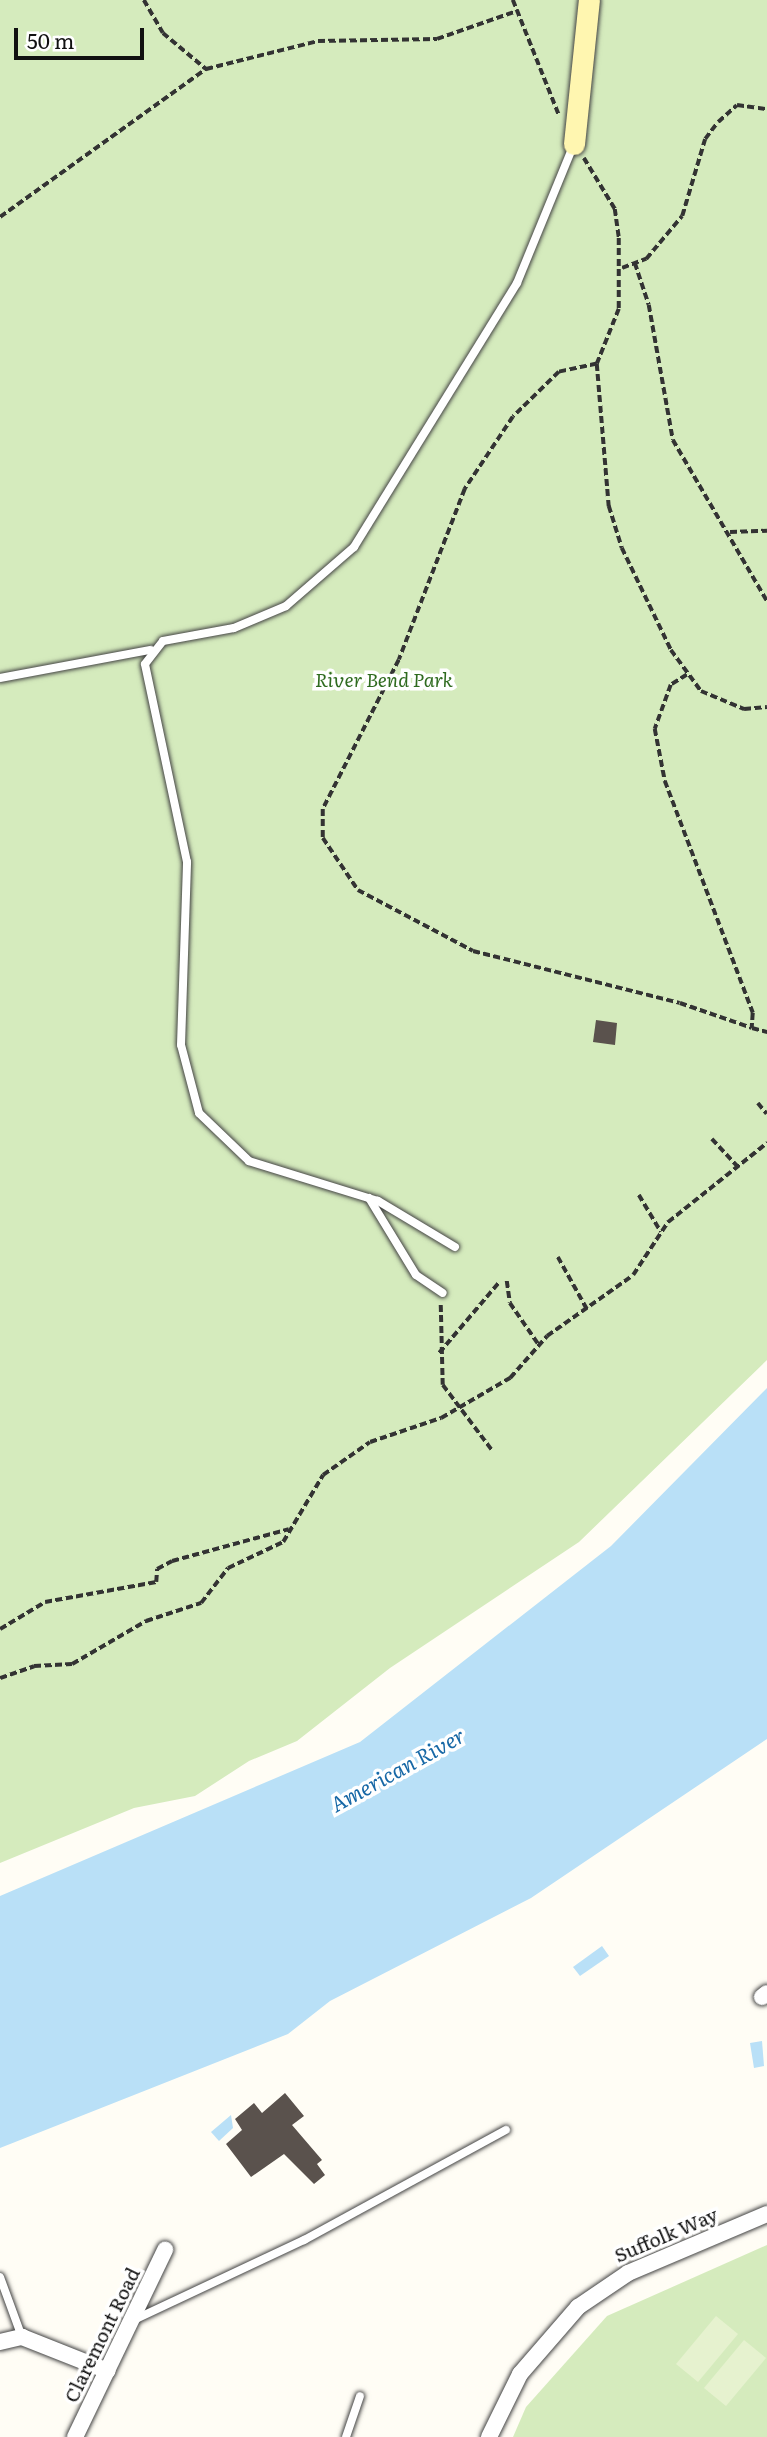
<!DOCTYPE html>
<html>
<head>
<meta charset="utf-8">
<style>
	body { margin:0 }
	#map { position:relative; width:767px; height:2437px; overflow:hidden; background:#fffdf5; font-family:Literata,serif }
	div>[style] { position:absolute }
	.green>* { inset:0; background:#d5ebbd }
	.pitch>* { inset:0; background:#e6f2cf }
	.water>* { inset:0; background:#b9e0f7 }
	.building>* { inset:0; background:#5a524d }
	.path>* { height:3.5px; margin-top:-1.75px; transform-origin:0; background:repeating-linear-gradient(90deg,#333 0 7px,transparent 0 10.5px) }
	.roads { filter:drop-shadow(0 0 2px #444) drop-shadow(0 0 2px #444) }
	.lane>* { height:8px; margin:-4px; padding:0 4px; transform-origin:4px; border-radius:4px; background:#fff }
	.street>* { height:16px; margin:-8px; padding:0 8px; transform-origin:8px; border-radius:8px; background:#fff }
	.secondary>* { height:21px; margin:-10.5px; padding:0 10.5px; transform-origin:10.5px; border-radius:10.5px; background:#fff6b0 }
	span { translate:-50% -50%; white-space:nowrap; text-align:center; line-height:1.15; -webkit-text-stroke:7px #fff; paint-order:stroke }
	.park-label { font-size:19px; color:#2f6b1f; font-style:italic }
	.street-label { font-size:19px; color:#111 }
	.water-label { font-size:21px; color:#1768a6; font-style:italic }
	.scale { position:absolute; left:14px; top:28px; width:130px; height:32px; box-sizing:border-box; border:4px solid #111; border-top:0; padding-left:9px; font-size:21px; line-height:24px; white-space:nowrap; color:#111; -webkit-text-stroke:5px #fff; paint-order:stroke }
</style>
</head>
<body>
<div id="map">
	<div class="green">
		<i style="clip-path:polygon(0 0,767px 0,767px 1360px,579px 1542px,390px 1668px,297px 1741px,249px 1761px,195px 1796px,134px 1808px,0 1863px)"></i>
		<i style="clip-path:polygon(767px 2245px,767px 2437px,513px 2437px,526px 2407px,607px 2316px)"></i>
	</div>
	<div class="pitch">
		<i style="clip-path:polygon(716px 2316px,738px 2334px,698px 2382px,676px 2364px)"></i>
		<i style="clip-path:polygon(744px 2340px,766px 2358px,726px 2406px,704px 2388px)"></i>
	</div>
	<div class="water">
		<i style="clip-path:polygon(767px 1388px,767px 1739px,531px 1898px,330px 2001px,288px 2034px,0 2148px,0 1896px,360px 1742px,611px 1546px)"></i>
		<i style="clip-path:polygon(602px 1946px,609px 1956px,580px 1976px,573px 1967px)"></i>
		<i style="clip-path:polygon(762px 2041px,764px 2066px,754px 2068px,750px 2043px)"></i>
		<i style="clip-path:polygon(231px 2115px,233px 2128px,219px 2141px,211px 2132px)"></i>
	</div>
	<div class="building">
		<i style="clip-path:polygon(596px 1020px,617px 1023px,615px 1045px,593px 1042px)"></i>
		<i style="clip-path:polygon(285px 2093px,304px 2116px,292px 2125px,322px 2160px,317px 2164px,325px 2175px,314px 2184px,284px 2154px,251px 2177px,226px 2144px,242px 2130px,235px 2119px,254px 2103px,262px 2113px)"></i>
	</div>
	<div class="path">
		<i style="left:144px;top:0;width:38px;rotate:60deg"></i>
		<i style="left:163px;top:33px;width:56px;rotate:39.9deg"></i>
		<i style="left:513px;top:0;width:124px;rotate:68.2deg"></i>
		<i style="left:584px;top:158px;width:60px;rotate:58.7deg"></i>
		<i style="left:615px;top:209px;width:29px;rotate:82deg"></i>
		<i style="left:619px;top:238px;width:71px;rotate:90deg"></i>
		<i style="left:619px;top:309px;width:59px;rotate:111.8deg"></i>
		<i style="left:597px;top:364px;width:143px;rotate:85.2deg"></i>
		<i style="left:609px;top:506px;width:44px;rotate:72.8deg"></i>
		<i style="left:622px;top:548px;width:113px;rotate:64.3deg"></i>
		<i style="left:671px;top:650px;width:51px;rotate:53.8deg"></i>
		<i style="left:701px;top:691px;width:47px;rotate:22.7deg"></i>
		<i style="left:744px;top:709px;width:23px;rotate:-5deg"></i>
		<i style="left:0;top:217px;width:254px;rotate:-35.7deg"></i>
		<i style="left:206px;top:69px;width:115px;rotate:-14deg"></i>
		<i style="left:318px;top:41px;width:119px;rotate:-1deg"></i>
		<i style="left:437px;top:39px;width:85px;rotate:-19.3deg"></i>
		<i style="left:635px;top:263px;width:44px;rotate:71.6deg"></i>
		<i style="left:649px;top:305px;width:137px;rotate:79.9deg"></i>
		<i style="left:673px;top:440px;width:186px;rotate:59.7deg"></i>
		<i style="left:622px;top:268px;width:26px;rotate:-21deg"></i>
		<i style="left:646px;top:259px;width:56px;rotate:-50.1deg"></i>
		<i style="left:682px;top:216px;width:80px;rotate:-73.4deg"></i>
		<i style="left:705px;top:139px;width:21px;rotate:-53deg"></i>
		<i style="left:718px;top:122px;width:25px;rotate:-42deg"></i>
		<i style="left:737px;top:105px;width:30px;rotate:8deg"></i>
		<i style="left:597px;top:364px;width:39px;rotate:168deg"></i>
		<i style="left:559px;top:372px;width:64px;rotate:135.6deg"></i>
		<i style="left:513px;top:417px;width:87px;rotate:123.7deg"></i>
		<i style="left:465px;top:489px;width:183px;rotate:111.1deg"></i>
		<i style="left:399px;top:660px;width:167px;rotate:117deg"></i>
		<i style="left:323px;top:809px;width:29px;rotate:90deg"></i>
		<i style="left:323px;top:838px;width:63px;rotate:56.1deg"></i>
		<i style="left:358px;top:890px;width:130px;rotate:27.9deg"></i>
		<i style="left:473px;top:951px;width:213px;rotate:14.1deg"></i>
		<i style="left:680px;top:1003px;width:76px;rotate:19.1deg"></i>
		<i style="left:730px;top:532px;width:37px;rotate:-2deg"></i>
		<i style="left:687px;top:675px;width:19px;rotate:148deg"></i>
		<i style="left:671px;top:685px;width:47px;rotate:110deg"></i>
		<i style="left:655px;top:729px;width:53px;rotate:79.1deg"></i>
		<i style="left:665px;top:781px;width:248px;rotate:69.2deg"></i>
		<i style="left:753px;top:1013px;width:15px;rotate:94deg"></i>
		<i style="left:752px;top:1028px;width:16px;rotate:15deg"></i>
		<i style="left:758px;top:1103px;width:14px;rotate:51deg"></i>
		<i style="left:712px;top:1139px;width:40px;rotate:47deg"></i>
		<i style="left:639px;top:1195px;width:43px;rotate:59.3deg"></i>
		<i style="left:558px;top:1257px;width:60px;rotate:60.9deg"></i>
		<i style="left:507px;top:1281px;width:22px;rotate:82deg"></i>
		<i style="left:510px;top:1303px;width:51px;rotate:55.4deg"></i>
		<i style="left:441px;top:1305px;width:80px;rotate:88.6deg"></i>
		<i style="left:443px;top:1385px;width:81px;rotate:53deg"></i>
		<i style="left:439px;top:1353px;width:94px;rotate:-49.7deg"></i>
		<i style="left:0;top:1629px;width:52px;rotate:-31deg"></i>
		<i style="left:45px;top:1602px;width:113px;rotate:-10.2deg"></i>
		<i style="left:156px;top:1582px;width:13px;rotate:-86deg"></i>
		<i style="left:157px;top:1569px;width:17px;rotate:-28deg"></i>
		<i style="left:172px;top:1561px;width:121px;rotate:-15.3deg"></i>
		<i style="left:0;top:1678px;width:36px;rotate:-19deg"></i>
		<i style="left:34px;top:1666px;width:38px;rotate:-3deg"></i>
		<i style="left:72px;top:1664px;width:86px;rotate:-30.2deg"></i>
		<i style="left:146px;top:1621px;width:58px;rotate:-18.1deg"></i>
		<i style="left:201px;top:1603px;width:44px;rotate:-52.4deg"></i>
		<i style="left:228px;top:1568px;width:61px;rotate:-25.3deg"></i>
		<i style="left:283px;top:1542px;width:78px;rotate:-59.2deg"></i>
		<i style="left:323px;top:1475px;width:57px;rotate:-35.1deg"></i>
		<i style="left:370px;top:1442px;width:75px;rotate:-18.7deg"></i>
		<i style="left:441px;top:1418px;width:80px;rotate:-30.1deg"></i>
		<i style="left:510px;top:1378px;width:56px;rotate:-48.6deg"></i>
		<i style="left:547px;top:1336px;width:105px;rotate:-35.3deg"></i>
		<i style="left:633px;top:1275px;width:64px;rotate:-56.6deg"></i>
		<i style="left:668px;top:1222px;width:127px;rotate:-38.6deg"></i>
	</div>
	<div class="roads">
		<div class="lane">
			<i style="left:0;top:678px;width:153px;rotate:-10.6deg"></i>
			<i style="left:369px;top:1198px;width:90px;rotate:58.6deg"></i>
			<i style="left:416px;top:1275px;width:32px;rotate:34deg"></i>
			<i style="left:455px;top:1247px;width:90px;rotate:-149.1deg"></i>
			<i style="left:378px;top:1201px;width:135px;rotate:-162.8deg"></i>
			<i style="left:249px;top:1161px;width:69px;rotate:-136.2deg"></i>
			<i style="left:199px;top:1113px;width:70px;rotate:-104.8deg"></i>
			<i style="left:181px;top:1045px;width:183px;rotate:-88.1deg"></i>
			<i style="left:187px;top:862px;width:202px;rotate:-102deg"></i>
			<i style="left:145px;top:664px;width:29px;rotate:-52deg"></i>
			<i style="left:163px;top:641px;width:72px;rotate:-10.4deg"></i>
			<i style="left:234px;top:628px;width:56px;rotate:-22.9deg"></i>
			<i style="left:286px;top:606px;width:90px;rotate:-40.9deg"></i>
			<i style="left:354px;top:547px;width:310px;rotate:-58.3deg"></i>
			<i style="left:517px;top:283px;width:150px;rotate:-67.7deg"></i>
			<i style="left:0;top:2277px;width:64px;rotate:69.9deg"></i>
			<i style="left:136px;top:2319px;width:186px;rotate:-25.2deg"></i>
			<i style="left:304px;top:2240px;width:230px;rotate:-28.6deg"></i>
			<i style="left:346px;top:2437px;width:43px;rotate:-71.1deg"></i>
		</div>
		<div class="street">
			<i style="left:762px;top:1997px;width:6px;rotate:-39deg"></i>
			<i style="left:0;top:2342px;width:23px;rotate:-13deg"></i>
			<i style="left:22px;top:2337px;width:92px;rotate:21.6deg"></i>
			<i style="left:75px;top:2437px;width:208px;rotate:-64.3deg"></i>
			<i style="left:489px;top:2437px;width:70px;rotate:-63.8deg"></i>
			<i style="left:520px;top:2374px;width:89px;rotate:-49.1deg"></i>
			<i style="left:578px;top:2307px;width:60px;rotate:-34.2deg"></i>
			<i style="left:628px;top:2273px;width:151px;rotate:-23deg"></i>
		</div>
		<div class="secondary">
			<i style="left:574px;top:144px;width:145px;rotate:-84.1deg"></i>
		</div>
	</div>
	<div class="park-label">
		<span style="left:384px;top:680px">River Bend Park</span>
	</div>
	<div class="street-label">
		<span style="left:666px;top:2235px;rotate:-23deg">Suffolk Way</span>
		<span style="left:102px;top:2335px;rotate:-64deg">Claremont Road</span>
	</div>
	<div class="water-label">
		<span style="left:397px;top:1769px;rotate:-29deg">American River</span>
	</div>
	<div class="scale">50 m</div>
</div>
</body>
</html>
